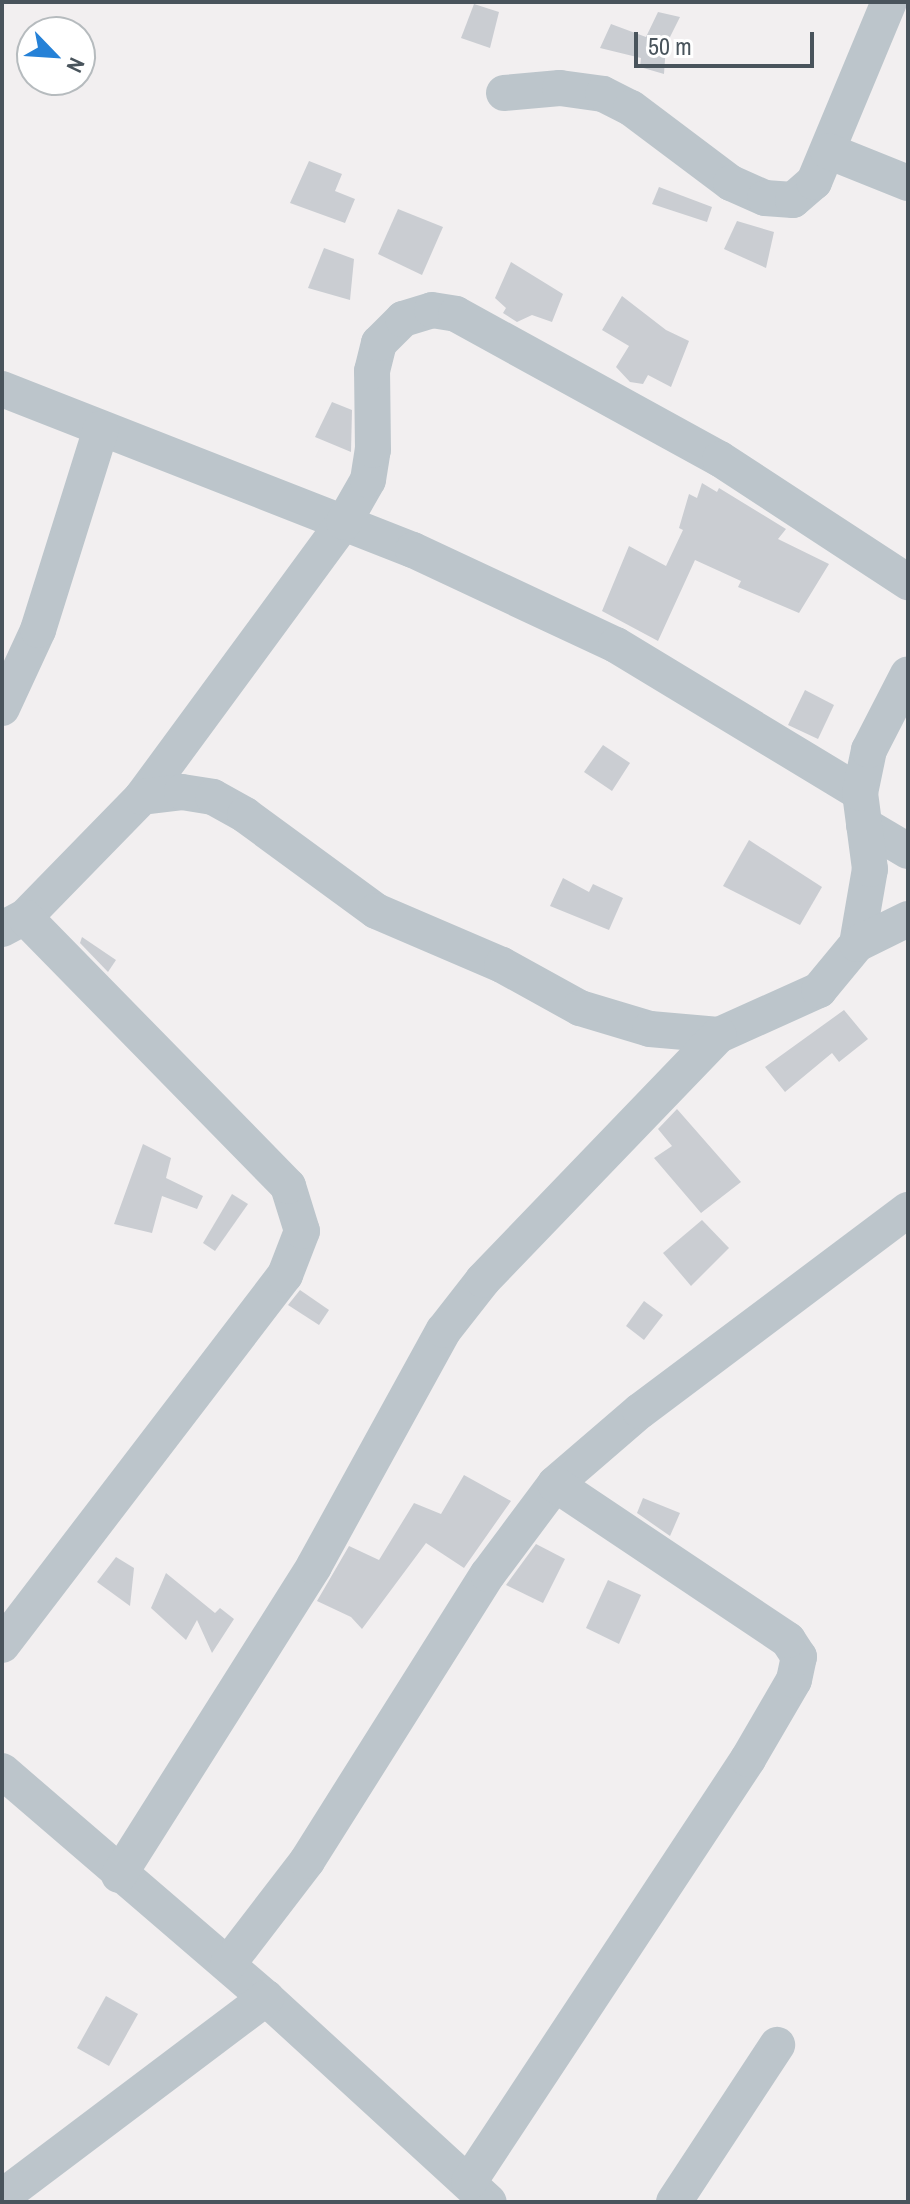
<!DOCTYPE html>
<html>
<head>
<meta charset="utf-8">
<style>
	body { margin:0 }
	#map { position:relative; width:910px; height:2204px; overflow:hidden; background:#f2eff0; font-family:"Archivo Narrow",sans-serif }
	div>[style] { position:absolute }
	.building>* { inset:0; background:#cacdd2 }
	.minor>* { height:36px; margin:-18px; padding:0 18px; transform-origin:18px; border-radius:18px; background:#bcc5cb }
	span { translate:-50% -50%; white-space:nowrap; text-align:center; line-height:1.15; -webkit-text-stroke:6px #fff; paint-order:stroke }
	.frame { position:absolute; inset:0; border:4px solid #49545c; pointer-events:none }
	.north { position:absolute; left:16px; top:16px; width:80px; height:80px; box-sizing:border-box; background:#fff; border:2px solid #b6bbbe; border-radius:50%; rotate:115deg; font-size:22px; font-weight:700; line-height:32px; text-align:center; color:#49545c }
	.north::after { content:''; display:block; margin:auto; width:28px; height:36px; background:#2581d7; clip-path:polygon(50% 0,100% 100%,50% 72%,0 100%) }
	.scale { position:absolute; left:634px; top:32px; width:180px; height:36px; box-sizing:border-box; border:4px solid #49545c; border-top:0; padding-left:10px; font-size:24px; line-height:28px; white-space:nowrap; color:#49545c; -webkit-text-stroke:6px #fff; paint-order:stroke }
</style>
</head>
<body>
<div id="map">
	<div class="building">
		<i style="clip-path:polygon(474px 4px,499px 12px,490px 48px,461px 38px)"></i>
		<i style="clip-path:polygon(658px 12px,680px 17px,666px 45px,664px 74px,640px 67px,641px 58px,600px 48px,611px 24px,646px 37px)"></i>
		<i style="clip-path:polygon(309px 161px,342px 174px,335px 191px,355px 199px,345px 223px,290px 203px)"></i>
		<i style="clip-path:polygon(659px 187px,712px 207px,707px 222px,652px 204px)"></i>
		<i style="clip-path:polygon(398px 209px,443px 227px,422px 275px,378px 254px)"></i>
		<i style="clip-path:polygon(737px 221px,774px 232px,766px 268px,724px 249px)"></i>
		<i style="clip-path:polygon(324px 248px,354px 259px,350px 300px,308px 288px)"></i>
		<i style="clip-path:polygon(511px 262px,563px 294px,552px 322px,532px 315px,517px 322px,503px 313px,506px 308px,495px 298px)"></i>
		<i style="clip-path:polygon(622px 296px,666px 330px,689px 341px,671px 387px,648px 375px,643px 384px,630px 382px,616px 367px,629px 346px,602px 330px)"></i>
		<i style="clip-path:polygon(332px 402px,352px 410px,351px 452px,315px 437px)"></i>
		<i style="clip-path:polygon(702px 483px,717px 492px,719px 488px,786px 529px,778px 539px,829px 564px,799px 613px,738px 587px,741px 581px,695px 560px,658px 641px,602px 611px,629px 546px,666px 566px,683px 530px,679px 528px,689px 494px,697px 498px)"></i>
		<i style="clip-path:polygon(805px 690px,834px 705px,818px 739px,788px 725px)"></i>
		<i style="clip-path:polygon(603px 745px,630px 763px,612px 791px,584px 772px)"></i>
		<i style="clip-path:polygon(749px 840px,822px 887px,800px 925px,723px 886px)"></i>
		<i style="clip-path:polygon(563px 878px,589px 892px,593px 884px,623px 898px,609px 930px,550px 906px)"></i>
		<i style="clip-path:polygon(82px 937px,116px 960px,108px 972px,80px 943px)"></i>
		<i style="clip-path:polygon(844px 1010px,868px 1039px,839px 1062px,832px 1053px,785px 1092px,765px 1067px)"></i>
		<i style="clip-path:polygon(677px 1109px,741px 1182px,701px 1213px,654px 1158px,672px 1146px,658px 1129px)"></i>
		<i style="clip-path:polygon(143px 1144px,171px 1158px,166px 1178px,203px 1196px,197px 1209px,162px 1196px,152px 1233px,114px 1224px)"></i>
		<i style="clip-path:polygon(232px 1194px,248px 1204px,215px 1251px,203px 1243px)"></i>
		<i style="clip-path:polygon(702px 1220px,729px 1248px,691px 1286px,663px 1253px)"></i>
		<i style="clip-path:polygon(300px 1290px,329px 1310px,319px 1325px,288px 1305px)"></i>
		<i style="clip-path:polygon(644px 1301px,663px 1315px,644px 1340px,626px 1326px)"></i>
		<i style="clip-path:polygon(464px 1475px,511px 1501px,464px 1568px,426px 1543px,362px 1629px,351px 1617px,317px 1601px,349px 1546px,379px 1560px,414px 1503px,441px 1514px)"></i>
		<i style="clip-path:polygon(643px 1498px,680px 1513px,670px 1536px,637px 1513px)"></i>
		<i style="clip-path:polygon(536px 1544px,565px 1559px,543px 1603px,506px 1585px)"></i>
		<i style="clip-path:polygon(116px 1557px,134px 1568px,130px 1606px,97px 1582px)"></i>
		<i style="clip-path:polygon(166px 1573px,215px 1613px,220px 1608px,234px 1619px,212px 1653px,197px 1620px,186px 1640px,151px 1608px)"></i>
		<i style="clip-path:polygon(608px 1580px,641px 1595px,619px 1644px,586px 1628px)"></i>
		<i style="clip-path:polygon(106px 1996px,138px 2014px,109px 2066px,77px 2048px)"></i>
	</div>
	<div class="minor">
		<i style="left:504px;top:93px;width:56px;rotate:-5.1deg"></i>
		<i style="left:560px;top:88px;width:43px;rotate:7.9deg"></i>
		<i style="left:603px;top:94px;width:31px;rotate:27deg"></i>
		<i style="left:631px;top:108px;width:125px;rotate:36.9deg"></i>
		<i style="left:731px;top:183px;width:37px;rotate:24deg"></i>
		<i style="left:765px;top:198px;width:28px;rotate:4deg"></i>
		<i style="left:793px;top:200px;width:28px;rotate:-41deg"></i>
		<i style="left:814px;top:182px;width:195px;rotate:-67.4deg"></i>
		<i style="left:828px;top:151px;width:86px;rotate:21.8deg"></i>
		<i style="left:2px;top:389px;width:441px;rotate:21.4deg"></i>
		<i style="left:413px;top:550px;width:224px;rotate:25.1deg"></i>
		<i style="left:616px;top:645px;width:285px;rotate:31.2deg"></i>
		<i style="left:2px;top:708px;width:86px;rotate:-65.2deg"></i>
		<i style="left:38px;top:630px;width:211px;rotate:-72.6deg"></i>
		<i style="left:142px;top:797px;width:341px;rotate:-53.7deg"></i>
		<i style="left:344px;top:522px;width:48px;rotate:-60.3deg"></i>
		<i style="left:368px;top:480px;width:30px;rotate:-81deg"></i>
		<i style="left:373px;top:450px;width:79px;rotate:-90.7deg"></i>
		<i style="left:372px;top:371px;width:29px;rotate:-76deg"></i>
		<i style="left:379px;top:343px;width:34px;rotate:-45deg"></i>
		<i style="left:403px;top:319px;width:30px;rotate:-17deg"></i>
		<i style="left:432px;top:310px;width:24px;rotate:9deg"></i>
		<i style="left:456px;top:314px;width:301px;rotate:28.8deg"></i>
		<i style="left:720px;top:459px;width:225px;rotate:33.2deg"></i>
		<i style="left:864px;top:825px;width:51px;rotate:30.6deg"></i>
		<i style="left:2px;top:929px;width:26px;rotate:-28deg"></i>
		<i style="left:25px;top:917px;width:168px;rotate:-45.7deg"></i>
		<i style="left:142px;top:797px;width:40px;rotate:-7.1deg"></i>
		<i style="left:182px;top:792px;width:31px;rotate:9deg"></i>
		<i style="left:213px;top:797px;width:37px;rotate:29deg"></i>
		<i style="left:245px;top:815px;width:162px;rotate:36.2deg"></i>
		<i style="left:376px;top:911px;width:137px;rotate:23.2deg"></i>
		<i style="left:502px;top:965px;width:89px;rotate:28.9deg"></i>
		<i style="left:580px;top:1008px;width:73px;rotate:16.7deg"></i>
		<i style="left:650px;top:1029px;width:69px;rotate:5deg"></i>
		<i style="left:719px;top:1035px;width:110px;rotate:-24.2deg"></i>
		<i style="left:819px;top:990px;width:60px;rotate:-50.4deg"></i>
		<i style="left:857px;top:944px;width:76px;rotate:-80.2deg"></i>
		<i style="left:870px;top:869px;width:77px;rotate:-97.5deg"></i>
		<i style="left:860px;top:793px;width:44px;rotate:-78.2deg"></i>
		<i style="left:869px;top:750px;width:85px;rotate:-62.8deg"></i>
		<i style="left:857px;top:944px;width:57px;rotate:-26.1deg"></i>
		<i style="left:2px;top:1645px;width:466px;rotate:-52.6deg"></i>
		<i style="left:285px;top:1275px;width:47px;rotate:-68.9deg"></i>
		<i style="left:302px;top:1231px;width:47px;rotate:-107.3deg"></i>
		<i style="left:288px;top:1186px;width:376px;rotate:-134.4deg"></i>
		<i style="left:2px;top:1771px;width:348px;rotate:40.7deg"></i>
		<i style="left:266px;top:1998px;width:302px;rotate:42.5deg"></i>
		<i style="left:119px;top:1875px;width:365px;rotate:-57.7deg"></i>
		<i style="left:314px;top:1566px;width:269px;rotate:-61.2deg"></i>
		<i style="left:444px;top:1330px;width:63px;rotate:-52deg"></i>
		<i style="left:483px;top:1280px;width:340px;rotate:-46.1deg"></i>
		<i style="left:228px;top:1964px;width:130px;rotate:-52.5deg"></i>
		<i style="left:307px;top:1861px;width:339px;rotate:-57.8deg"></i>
		<i style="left:488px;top:1574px;width:112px;rotate:-53.3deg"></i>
		<i style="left:555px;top:1484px;width:112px;rotate:-40.7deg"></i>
		<i style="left:640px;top:1411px;width:335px;rotate:-36.9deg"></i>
		<i style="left:469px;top:2182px;width:507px;rotate:-56.59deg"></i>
		<i style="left:748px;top:1759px;width:91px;rotate:-59.8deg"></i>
		<i style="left:794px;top:1680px;width:24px;rotate:-78deg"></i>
		<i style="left:799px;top:1657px;width:20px;rotate:-123deg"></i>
		<i style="left:788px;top:1640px;width:280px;rotate:-146.2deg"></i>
		<i style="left:2px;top:2197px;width:331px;rotate:-37deg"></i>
		<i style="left:674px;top:2202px;width:188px;rotate:-56.7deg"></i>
	</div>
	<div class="frame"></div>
	<div class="north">N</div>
	<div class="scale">50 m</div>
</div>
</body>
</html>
